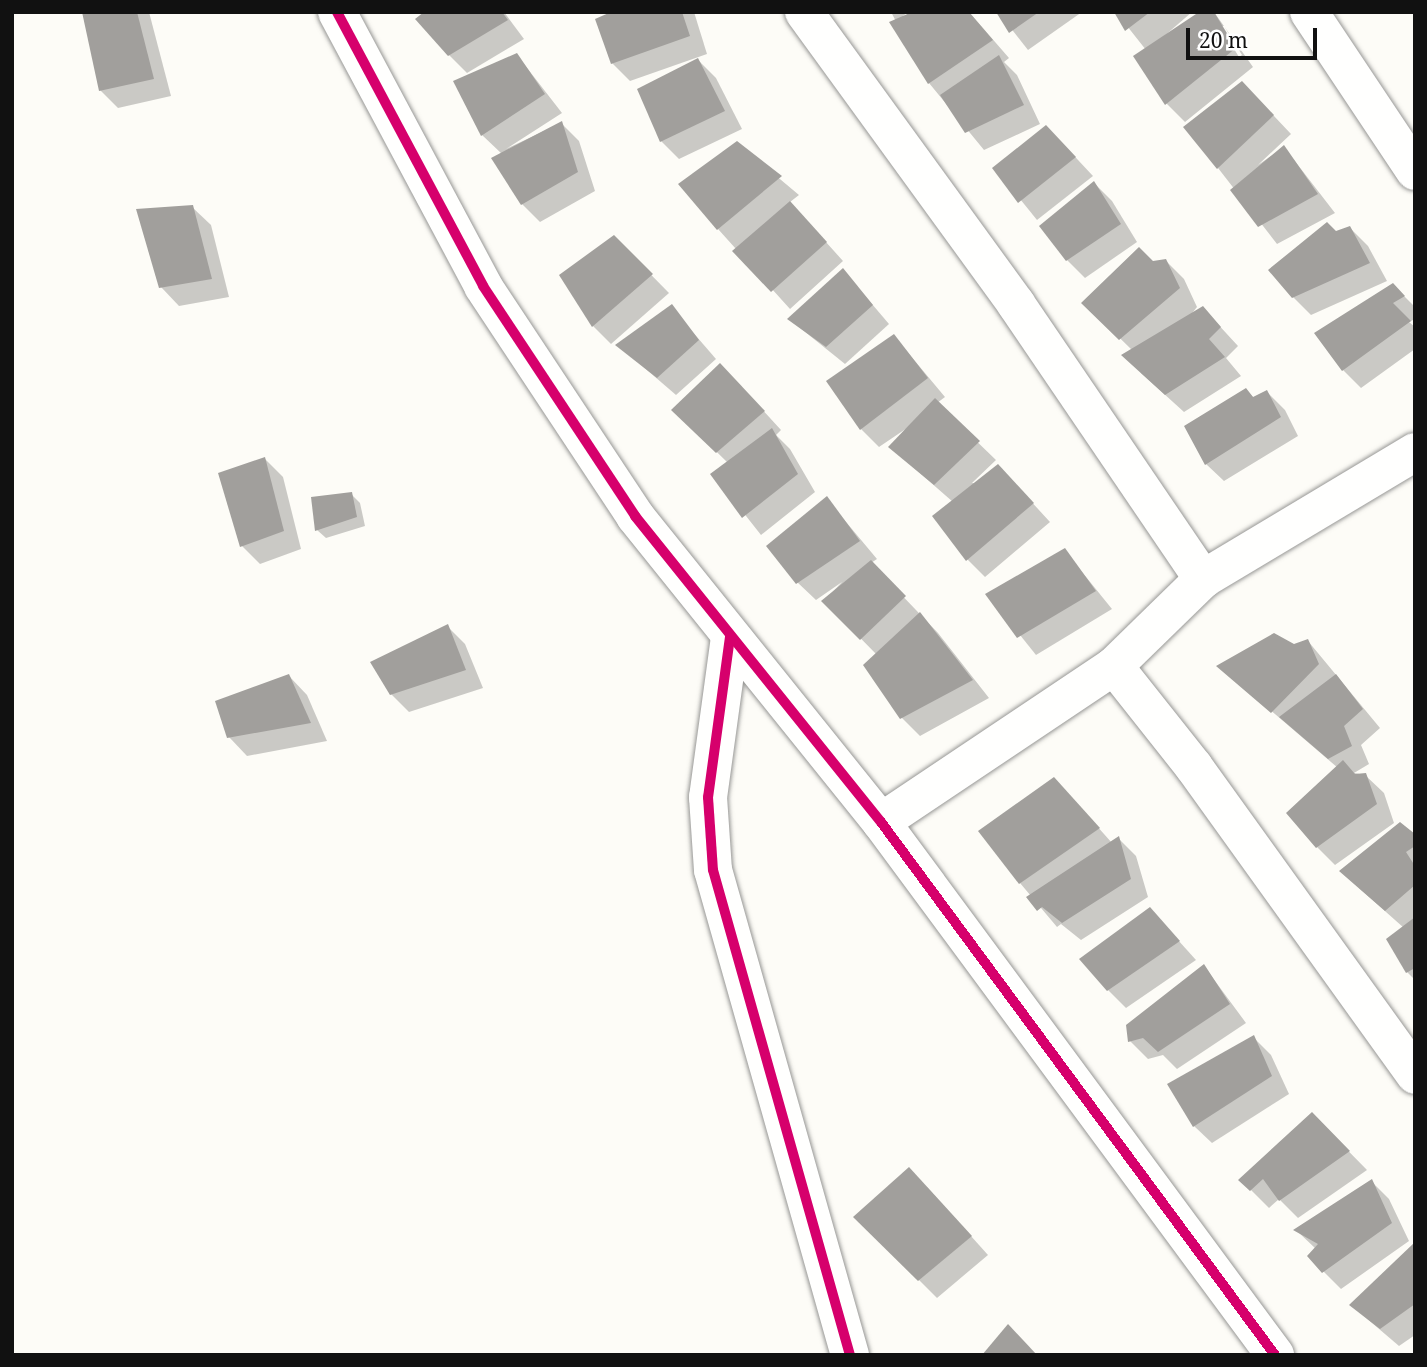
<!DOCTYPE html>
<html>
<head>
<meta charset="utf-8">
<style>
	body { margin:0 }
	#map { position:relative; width:1427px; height:1367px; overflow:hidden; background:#fdfcf7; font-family:"Noto Serif",serif }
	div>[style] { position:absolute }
	.shadow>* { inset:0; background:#0003 }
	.building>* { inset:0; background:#a19f9c }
	.roads { filter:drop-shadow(0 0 2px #979795) drop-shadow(0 0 2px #979795) }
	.minor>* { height:38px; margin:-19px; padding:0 19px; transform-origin:19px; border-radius:19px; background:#fffffe }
	.cycleway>* { height:10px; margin:-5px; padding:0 5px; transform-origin:5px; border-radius:5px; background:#d6006c }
	span { translate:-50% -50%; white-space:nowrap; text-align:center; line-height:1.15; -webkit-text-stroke:7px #fff; paint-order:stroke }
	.frame { position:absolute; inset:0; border:14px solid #111; pointer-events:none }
	.scale { position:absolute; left:1186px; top:28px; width:131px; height:32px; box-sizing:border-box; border:4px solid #111; border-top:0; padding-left:9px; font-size:21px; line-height:24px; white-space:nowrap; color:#111; -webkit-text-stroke:5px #fff; paint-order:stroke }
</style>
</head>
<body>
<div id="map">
	<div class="shadow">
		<i style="clip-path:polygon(84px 12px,149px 12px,171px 96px,118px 108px,100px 90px)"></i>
		<i style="clip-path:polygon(427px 12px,504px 12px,524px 39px,467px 73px,449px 55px)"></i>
		<i style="clip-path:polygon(616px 12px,694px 12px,707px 54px,630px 81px,612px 63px)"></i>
		<i style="clip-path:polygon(891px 12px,908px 12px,903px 16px,969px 12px,1009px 58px,1004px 62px,1017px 75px,1040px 124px,984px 150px,929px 83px)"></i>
		<i style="clip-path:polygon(998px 12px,1082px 12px,1028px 50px)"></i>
		<i style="clip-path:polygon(evenodd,1116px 12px,1192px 12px,1155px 44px,1214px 12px,1253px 67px,1185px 122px,1167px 104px,1136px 56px,1146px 50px,1116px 12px,1220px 26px,1224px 26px,1242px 55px,1239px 57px,1220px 26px)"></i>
		<i style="clip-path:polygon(517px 55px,562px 113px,506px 149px,561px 123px,579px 141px,595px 191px,540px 222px,522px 204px,502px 154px,482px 135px)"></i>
		<i style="clip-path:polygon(698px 60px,716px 78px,742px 129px,679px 159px,661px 141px)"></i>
		<i style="clip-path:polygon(1260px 101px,1291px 134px,1258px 165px,1284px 147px,1335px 213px,1277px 244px,1218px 168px)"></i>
		<i style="clip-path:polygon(737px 143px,799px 195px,790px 202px,843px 261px,790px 309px,718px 229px)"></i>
		<i style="clip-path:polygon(1064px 145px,1093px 176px,1037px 220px,995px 168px)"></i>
		<i style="clip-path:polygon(1094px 183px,1112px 201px,1137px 242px,1085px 278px,1067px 260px)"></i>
		<i style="clip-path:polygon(192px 207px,211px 225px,229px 297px,179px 306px,161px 287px)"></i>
		<i style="clip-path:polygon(1350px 228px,1368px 246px,1387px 281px,1311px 315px,1293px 297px,1335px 233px)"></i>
		<i style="clip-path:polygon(614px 237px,669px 293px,611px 344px,593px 326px,562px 275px)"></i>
		<i style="clip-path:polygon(1166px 261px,1184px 279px,1197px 307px,1189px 317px,1203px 308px,1238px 346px,1226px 358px,1241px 376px,1184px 412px,1141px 373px,1132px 350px,1084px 303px,1153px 263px)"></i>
		<i style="clip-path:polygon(843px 270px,889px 324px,845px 364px,789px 319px)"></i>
		<i style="clip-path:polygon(1393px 285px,1415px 307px,1415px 319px,1409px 322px,1415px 327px,1415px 349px,1361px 388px,1343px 370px)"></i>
		<i style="clip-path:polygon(671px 307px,716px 359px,676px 395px,618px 345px)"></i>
		<i style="clip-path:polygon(894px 336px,945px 397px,937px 403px,996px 460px,972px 483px,1016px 485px,1050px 522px,985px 577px,967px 559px,953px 502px,890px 447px,913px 424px,879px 447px,861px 429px)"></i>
		<i style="clip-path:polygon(738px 383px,781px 430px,776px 435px,790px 449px,815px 492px,761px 535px,713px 474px,728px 463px,674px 410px)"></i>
		<i style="clip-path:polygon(1246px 390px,1254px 398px,1267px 392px,1285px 410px,1298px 436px,1224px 481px,1206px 464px)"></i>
		<i style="clip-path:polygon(265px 459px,283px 477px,301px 549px,260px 564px,242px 546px)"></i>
		<i style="clip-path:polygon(351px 494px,360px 503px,365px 526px,326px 538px,317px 530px)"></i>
		<i style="clip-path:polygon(826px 498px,877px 559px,871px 563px,938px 633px,989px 698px,920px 736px,902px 718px,865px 666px,877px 655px,824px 601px,842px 582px,816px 600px,797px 582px)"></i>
		<i style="clip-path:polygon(1065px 551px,1112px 609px,1036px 655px,988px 595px)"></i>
		<i style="clip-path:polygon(447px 626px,465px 644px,483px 688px,409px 712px,391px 694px)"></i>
		<i style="clip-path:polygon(1308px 641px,1380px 728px,1361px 745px,1369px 764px,1354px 773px,1365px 775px,1384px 793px,1394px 823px,1335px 865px,1317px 847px,1338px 768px,1219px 666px)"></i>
		<i style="clip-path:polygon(289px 676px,307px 695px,327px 741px,247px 756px,229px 737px)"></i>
		<i style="clip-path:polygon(1072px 798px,1112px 843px,1118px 838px,1136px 856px,1148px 897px,1081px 940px,1061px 924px,1057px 927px,1020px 883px)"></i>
		<i style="clip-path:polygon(1415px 836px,1415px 980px,1407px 972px,1404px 928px,1359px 888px)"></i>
		<i style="clip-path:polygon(1150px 909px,1196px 960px,1126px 1008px,1108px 990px)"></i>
		<i style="clip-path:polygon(1204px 966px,1246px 1023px,1177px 1069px,1163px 1055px,1148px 1059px,1130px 1041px)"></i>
		<i style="clip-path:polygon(1253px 1037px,1271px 1055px,1289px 1094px,1212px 1143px,1194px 1126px)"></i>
		<i style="clip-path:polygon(1312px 1114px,1367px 1170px,1298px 1218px,1279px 1199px,1269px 1208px,1241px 1180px)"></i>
		<i style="clip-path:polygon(1372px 1182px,1389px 1199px,1409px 1241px,1341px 1289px,1323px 1271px,1316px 1249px,1296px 1230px)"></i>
		<i style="clip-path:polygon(927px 1187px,988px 1255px,937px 1298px,856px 1217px)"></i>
		<i style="clip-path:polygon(1415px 1245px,1415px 1335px,1399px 1346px,1351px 1305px)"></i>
	</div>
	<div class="building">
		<i style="clip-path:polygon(82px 12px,137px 12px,154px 79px,99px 91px)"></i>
		<i style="clip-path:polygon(424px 12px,502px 12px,508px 20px,448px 56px,415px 19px)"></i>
		<i style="clip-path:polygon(611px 12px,682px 12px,690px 36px,611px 64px,595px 19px)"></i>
		<i style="clip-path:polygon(912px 12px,969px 12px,993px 40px,928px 84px,889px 22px)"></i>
		<i style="clip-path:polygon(996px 12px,1039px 12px,1009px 33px)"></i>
		<i style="clip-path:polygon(1114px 12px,1150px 12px,1125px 31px)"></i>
		<i style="clip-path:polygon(1199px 12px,1214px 12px,1236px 48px,1165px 105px,1133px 56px)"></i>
		<i style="clip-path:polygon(517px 53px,545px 94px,481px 136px,453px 81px)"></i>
		<i style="clip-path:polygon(999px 55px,1024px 105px,965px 133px,940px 95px)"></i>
		<i style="clip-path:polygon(698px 58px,725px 111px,660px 142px,637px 89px)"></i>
		<i style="clip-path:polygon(1242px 81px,1274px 115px,1217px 169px,1183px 127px)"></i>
		<i style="clip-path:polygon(562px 121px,578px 172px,521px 205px,491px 158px)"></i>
		<i style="clip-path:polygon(1046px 125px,1076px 157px,1018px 203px,992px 168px)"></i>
		<i style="clip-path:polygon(737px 141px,782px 176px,717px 230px,678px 184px)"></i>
		<i style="clip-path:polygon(1284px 145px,1318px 194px,1258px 227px,1230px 190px)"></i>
		<i style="clip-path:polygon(1094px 181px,1121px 224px,1066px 261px,1039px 226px)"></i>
		<i style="clip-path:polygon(790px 201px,827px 242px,771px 292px,732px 251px)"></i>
		<i style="clip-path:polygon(193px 205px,212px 279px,159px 288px,136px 209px)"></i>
		<i style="clip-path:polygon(1327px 222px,1336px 231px,1350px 226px,1370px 263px,1292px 298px,1268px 270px)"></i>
		<i style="clip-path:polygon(614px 235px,653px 274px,592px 327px,559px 275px)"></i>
		<i style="clip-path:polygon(1139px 247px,1153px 261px,1166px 259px,1180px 288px,1119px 340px,1081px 303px)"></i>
		<i style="clip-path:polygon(843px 268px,873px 305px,826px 347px,787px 319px)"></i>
		<i style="clip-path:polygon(1393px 283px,1405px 296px,1393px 303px,1411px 321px,1342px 371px,1314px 333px)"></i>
		<i style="clip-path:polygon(672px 304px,699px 340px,657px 378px,615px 345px)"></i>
		<i style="clip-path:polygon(1203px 306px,1221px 327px,1209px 339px,1225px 357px,1165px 395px,1121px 355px)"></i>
		<i style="clip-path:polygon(894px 334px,928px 378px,860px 430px,826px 381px)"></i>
		<i style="clip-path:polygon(720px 363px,765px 411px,716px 453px,671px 410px)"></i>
		<i style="clip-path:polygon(1246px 388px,1253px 397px,1267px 390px,1281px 417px,1205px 465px,1184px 426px)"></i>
		<i style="clip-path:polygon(935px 398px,980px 441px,934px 485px,888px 447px)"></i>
		<i style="clip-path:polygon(772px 428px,798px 474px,742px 518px,710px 474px)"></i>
		<i style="clip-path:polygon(265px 457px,284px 531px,240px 547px,218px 473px)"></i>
		<i style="clip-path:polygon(998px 464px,1034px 503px,966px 561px,932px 516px)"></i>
		<i style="clip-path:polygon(352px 492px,357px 517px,315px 531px,311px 497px)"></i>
		<i style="clip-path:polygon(827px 496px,860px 541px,796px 584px,766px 546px)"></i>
		<i style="clip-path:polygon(1065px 548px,1096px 591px,1017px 638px,985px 594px)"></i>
		<i style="clip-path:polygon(871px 560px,906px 596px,860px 640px,821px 601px)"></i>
		<i style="clip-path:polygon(920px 612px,973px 680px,900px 719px,863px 665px)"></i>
		<i style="clip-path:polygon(448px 624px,466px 670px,390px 695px,370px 662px)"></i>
		<i style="clip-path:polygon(1274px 633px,1294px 644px,1308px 639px,1319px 664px,1271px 713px,1216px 666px)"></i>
		<i style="clip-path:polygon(289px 674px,311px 723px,227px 738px,215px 701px)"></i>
		<i style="clip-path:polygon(1336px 674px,1363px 709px,1344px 726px,1352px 746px,1328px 759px,1279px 717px)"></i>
		<i style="clip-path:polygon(1343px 760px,1355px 774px,1366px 773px,1377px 804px,1316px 848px,1286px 813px)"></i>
		<i style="clip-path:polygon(1054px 777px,1100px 828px,1019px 884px,978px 831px)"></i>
		<i style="clip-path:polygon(1400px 822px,1415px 834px,1415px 846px,1406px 852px,1415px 866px,1415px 885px,1385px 911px,1339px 871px)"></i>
		<i style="clip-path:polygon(1119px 836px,1131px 879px,1062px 923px,1042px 907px,1037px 911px,1026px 897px)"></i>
		<i style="clip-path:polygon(1150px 907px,1180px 941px,1107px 991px,1079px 959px)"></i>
		<i style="clip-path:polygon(1415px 917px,1415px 968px,1406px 973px,1386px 939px)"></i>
		<i style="clip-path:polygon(1204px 964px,1230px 1004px,1158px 1052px,1143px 1038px,1128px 1042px,1126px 1025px)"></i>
		<i style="clip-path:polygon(1254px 1035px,1272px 1076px,1193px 1127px,1167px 1084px)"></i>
		<i style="clip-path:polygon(1312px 1112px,1350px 1151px,1279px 1201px,1263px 1179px,1250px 1191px,1238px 1180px)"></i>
		<i style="clip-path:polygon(909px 1167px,972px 1236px,918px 1281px,853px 1217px)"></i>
		<i style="clip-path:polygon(1372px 1179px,1392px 1223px,1322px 1273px,1307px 1256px,1318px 1244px,1293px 1230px)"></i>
		<i style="clip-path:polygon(1415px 1242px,1415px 1304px,1380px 1329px,1349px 1305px)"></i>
		<i style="clip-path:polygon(1008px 1324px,1037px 1355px,982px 1355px)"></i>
	</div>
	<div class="roads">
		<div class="minor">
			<i style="left:337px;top:12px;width:310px;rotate:61.9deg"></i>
			<i style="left:483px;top:286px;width:276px;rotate:56.5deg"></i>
			<i style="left:635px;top:516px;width:393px;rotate:51.2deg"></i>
			<i style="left:881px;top:822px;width:663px;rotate:53.53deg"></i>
			<i style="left:804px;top:12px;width:361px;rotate:54deg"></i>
			<i style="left:1016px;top:304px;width:333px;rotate:55.8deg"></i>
			<i style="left:1309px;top:12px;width:191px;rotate:56.3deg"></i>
			<i style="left:730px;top:637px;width:162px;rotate:97.8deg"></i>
			<i style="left:708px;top:797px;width:73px;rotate:86.1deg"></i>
			<i style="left:713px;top:870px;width:504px;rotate:74.23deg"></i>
			<i style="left:1114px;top:666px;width:129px;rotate:51.6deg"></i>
			<i style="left:1194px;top:767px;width:379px;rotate:54.3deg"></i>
			<i style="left:881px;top:822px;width:280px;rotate:-33.8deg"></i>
			<i style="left:1114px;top:666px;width:124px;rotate:-44.3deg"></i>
			<i style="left:1203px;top:579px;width:247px;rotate:-30.9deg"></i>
		</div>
	</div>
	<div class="cycleway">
		<i style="left:337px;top:12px;width:310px;rotate:61.9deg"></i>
		<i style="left:483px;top:286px;width:276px;rotate:56.5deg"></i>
		<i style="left:635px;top:516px;width:393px;rotate:51.2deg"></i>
		<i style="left:881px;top:822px;width:663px;rotate:53.53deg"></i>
		<i style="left:730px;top:637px;width:162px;rotate:97.8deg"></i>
		<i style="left:708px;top:797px;width:73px;rotate:86.1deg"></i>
		<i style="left:713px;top:870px;width:504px;rotate:74.23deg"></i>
	</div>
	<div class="frame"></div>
	<div class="scale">20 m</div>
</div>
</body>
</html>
